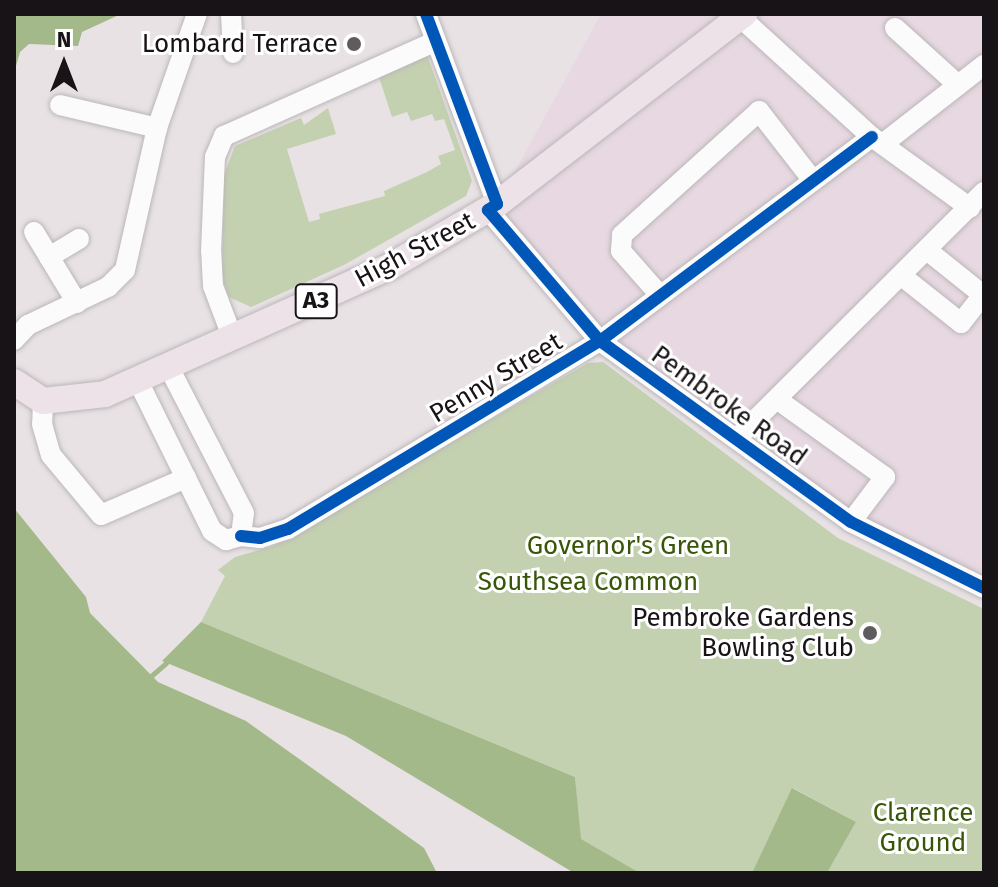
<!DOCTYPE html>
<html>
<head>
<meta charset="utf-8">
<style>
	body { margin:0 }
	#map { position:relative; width:998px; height:887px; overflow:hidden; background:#e8e2e5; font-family:"Fira Sans",sans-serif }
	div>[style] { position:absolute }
	.built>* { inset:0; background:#e7d8e1 }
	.green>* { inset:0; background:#c3d1b0 }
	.water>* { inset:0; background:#a4b98a }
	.stream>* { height:5px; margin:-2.5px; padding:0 2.5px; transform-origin:2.5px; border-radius:2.5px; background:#a4b98a }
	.roads { filter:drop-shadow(0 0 2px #bbb6b8) drop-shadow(0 0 2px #bbb6b8) }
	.minor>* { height:20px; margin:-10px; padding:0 10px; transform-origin:10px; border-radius:10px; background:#fcfbfb }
	.major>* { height:26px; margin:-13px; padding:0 13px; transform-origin:13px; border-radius:13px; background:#ece2e8 }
	.cycleway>* { height:12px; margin:-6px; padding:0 6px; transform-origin:6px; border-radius:6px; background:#0057b8 }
	.dots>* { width:22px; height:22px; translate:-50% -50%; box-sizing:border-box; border:4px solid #fff; border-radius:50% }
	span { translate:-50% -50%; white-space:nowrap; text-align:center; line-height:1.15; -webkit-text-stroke:6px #fff; paint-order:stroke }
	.shield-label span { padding:2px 6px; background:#fff; border:2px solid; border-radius:6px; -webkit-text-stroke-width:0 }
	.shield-label { font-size:24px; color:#171316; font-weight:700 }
	.poi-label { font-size:26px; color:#171316 }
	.right { translate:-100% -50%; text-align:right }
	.street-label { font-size:26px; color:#171316 }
	.park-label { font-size:26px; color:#385608 }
	.frame { position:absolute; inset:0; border:16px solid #171316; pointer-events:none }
	.north { position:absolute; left:24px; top:24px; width:80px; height:80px; -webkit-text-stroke:6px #fff; paint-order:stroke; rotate:0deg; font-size:22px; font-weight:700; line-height:32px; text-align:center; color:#171316 }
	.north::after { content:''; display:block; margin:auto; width:28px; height:36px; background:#171316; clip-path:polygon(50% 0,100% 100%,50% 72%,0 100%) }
</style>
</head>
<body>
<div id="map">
	<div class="built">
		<i style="clip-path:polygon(601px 14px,984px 14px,984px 588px,851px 522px,600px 341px,497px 204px)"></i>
	</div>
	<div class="green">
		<i style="clip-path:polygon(426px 52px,472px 181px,466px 196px,344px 265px,251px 307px,229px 297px,222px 278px,224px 175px,235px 146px,301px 118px,304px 125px,328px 108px,336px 134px,287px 149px,309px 222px,320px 219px,319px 214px,385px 196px,384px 191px,427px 172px,441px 164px,438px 156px,455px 150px,444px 119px,435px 121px,432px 114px,411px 121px,407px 112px,392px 117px,379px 77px)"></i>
		<i style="clip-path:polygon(603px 362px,838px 538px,984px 609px,984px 873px,827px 873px,856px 822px,793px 788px,752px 873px,640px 873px,580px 839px,575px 777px,201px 622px,225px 576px,218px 570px,235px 557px,273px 546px,588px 363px)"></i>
	</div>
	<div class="water">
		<i style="clip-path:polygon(14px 14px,121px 14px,82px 32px,78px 46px,29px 44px,20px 52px,14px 73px)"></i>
		<i style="clip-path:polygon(14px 508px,86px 597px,90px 613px,158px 682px,246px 721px,424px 848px,437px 873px,14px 873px)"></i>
		<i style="clip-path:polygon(201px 622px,575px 777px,581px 839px,640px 873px,574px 873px,346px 736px,162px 661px)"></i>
		<i style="clip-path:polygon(792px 788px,856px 822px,827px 873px,752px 873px)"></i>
	</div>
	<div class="stream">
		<i style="left:151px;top:676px;width:20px;rotate:-41deg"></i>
	</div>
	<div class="roads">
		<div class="minor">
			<i style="left:231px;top:14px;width:39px;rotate:87deg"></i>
			<i style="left:426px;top:14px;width:203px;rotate:69.5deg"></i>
			<i style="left:740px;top:17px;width:178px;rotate:42.3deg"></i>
			<i style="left:872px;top:137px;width:121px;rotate:35.9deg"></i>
			<i style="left:895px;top:28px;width:85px;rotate:42.1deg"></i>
			<i style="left:60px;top:105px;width:100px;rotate:13.3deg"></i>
			<i style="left:884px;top:143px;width:127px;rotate:-38deg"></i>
			<i style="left:488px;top:210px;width:172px;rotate:49.5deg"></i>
			<i style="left:600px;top:341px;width:309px;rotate:35.8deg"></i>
			<i style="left:851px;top:522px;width:148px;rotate:26.4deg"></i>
			<i style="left:34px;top:232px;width:83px;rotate:58.8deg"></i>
			<i style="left:49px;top:257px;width:35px;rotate:-31deg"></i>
			<i style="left:903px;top:277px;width:74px;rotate:38.4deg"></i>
			<i style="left:961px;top:323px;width:36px;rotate:-52deg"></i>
			<i style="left:983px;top:295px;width:70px;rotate:-141.3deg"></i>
			<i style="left:658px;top:293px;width:56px;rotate:-131.4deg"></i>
			<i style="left:621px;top:251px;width:16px;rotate:-86deg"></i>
			<i style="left:622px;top:235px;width:185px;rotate:-42.1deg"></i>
			<i style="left:759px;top:111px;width:85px;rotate:52.2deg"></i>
			<i style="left:233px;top:339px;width:57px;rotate:-110.7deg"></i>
			<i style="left:213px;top:286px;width:35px;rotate:-93deg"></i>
			<i style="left:211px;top:251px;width:94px;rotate:-87.6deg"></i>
			<i style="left:215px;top:157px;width:23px;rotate:-67deg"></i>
			<i style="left:224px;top:136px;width:232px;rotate:-24.1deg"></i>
			<i style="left:14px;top:340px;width:21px;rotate:-47deg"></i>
			<i style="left:28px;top:325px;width:89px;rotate:-25.4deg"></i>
			<i style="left:108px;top:287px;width:24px;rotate:-45deg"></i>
			<i style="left:125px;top:270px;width:146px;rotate:-77.3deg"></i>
			<i style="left:157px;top:128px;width:121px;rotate:-70.7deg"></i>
			<i style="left:138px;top:381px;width:167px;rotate:63.7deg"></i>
			<i style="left:212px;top:531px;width:17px;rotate:33deg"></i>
			<i style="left:226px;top:540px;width:16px;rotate:-15deg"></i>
			<i style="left:241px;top:536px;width:23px;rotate:-83deg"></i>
			<i style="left:244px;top:513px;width:163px;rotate:-117.3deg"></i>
			<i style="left:778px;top:400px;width:132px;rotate:35.7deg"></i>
			<i style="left:885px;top:477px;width:56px;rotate:127.1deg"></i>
			<i style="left:43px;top:401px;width:23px;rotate:92deg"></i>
			<i style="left:42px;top:424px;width:32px;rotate:74deg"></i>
			<i style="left:51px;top:455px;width:78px;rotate:50.2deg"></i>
			<i style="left:101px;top:515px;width:93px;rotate:-23.5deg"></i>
			<i style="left:737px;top:438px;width:349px;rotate:-44.9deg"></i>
			<i style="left:241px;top:536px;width:19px;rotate:6deg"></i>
			<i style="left:260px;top:538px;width:29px;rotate:-18deg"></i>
			<i style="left:288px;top:529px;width:364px;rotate:-31.1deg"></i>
			<i style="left:600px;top:341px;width:340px;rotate:-36.9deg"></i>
		</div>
		<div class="major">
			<i style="left:14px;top:382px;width:35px;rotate:33deg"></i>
			<i style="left:43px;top:401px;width:62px;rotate:-6.4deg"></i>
			<i style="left:105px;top:394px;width:313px;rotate:-24.1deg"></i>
			<i style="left:391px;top:266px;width:123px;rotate:-30.3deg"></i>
			<i style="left:497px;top:204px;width:312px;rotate:-37.6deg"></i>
		</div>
	</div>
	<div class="cycleway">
		<i style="left:426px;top:14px;width:203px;rotate:69.5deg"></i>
		<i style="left:497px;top:204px;width:11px;rotate:146deg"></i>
		<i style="left:488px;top:210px;width:172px;rotate:49.5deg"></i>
		<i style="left:600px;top:341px;width:309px;rotate:35.8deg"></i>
		<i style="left:851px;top:522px;width:148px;rotate:26.4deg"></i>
		<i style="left:241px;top:536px;width:19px;rotate:6deg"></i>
		<i style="left:260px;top:538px;width:29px;rotate:-18deg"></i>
		<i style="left:288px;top:529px;width:364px;rotate:-31.1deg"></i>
		<i style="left:600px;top:341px;width:340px;rotate:-36.9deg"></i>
	</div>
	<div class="dots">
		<i style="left:354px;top:44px;background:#605b5e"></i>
		<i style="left:870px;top:633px;background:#605b5e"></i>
	</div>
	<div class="shield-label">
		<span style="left:316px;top:301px">A3</span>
	</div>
	<div class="poi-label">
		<span class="right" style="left:338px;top:44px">Lombard Terrace</span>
		<span class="right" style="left:854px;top:633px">Pembroke Gardens<br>Bowling Club</span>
	</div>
	<div class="street-label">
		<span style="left:415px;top:250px;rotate:-28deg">High Street</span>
		<span style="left:496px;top:378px;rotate:-31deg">Penny Street</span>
		<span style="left:729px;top:406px;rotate:36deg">Pembroke Road</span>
	</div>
	<div class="park-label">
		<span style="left:628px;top:546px">Governor's Green</span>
		<span style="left:588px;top:582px">Southsea Common</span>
		<span style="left:923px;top:828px">Clarence<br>Ground</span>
	</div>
	<div class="frame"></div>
	<div class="north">N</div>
</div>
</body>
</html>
